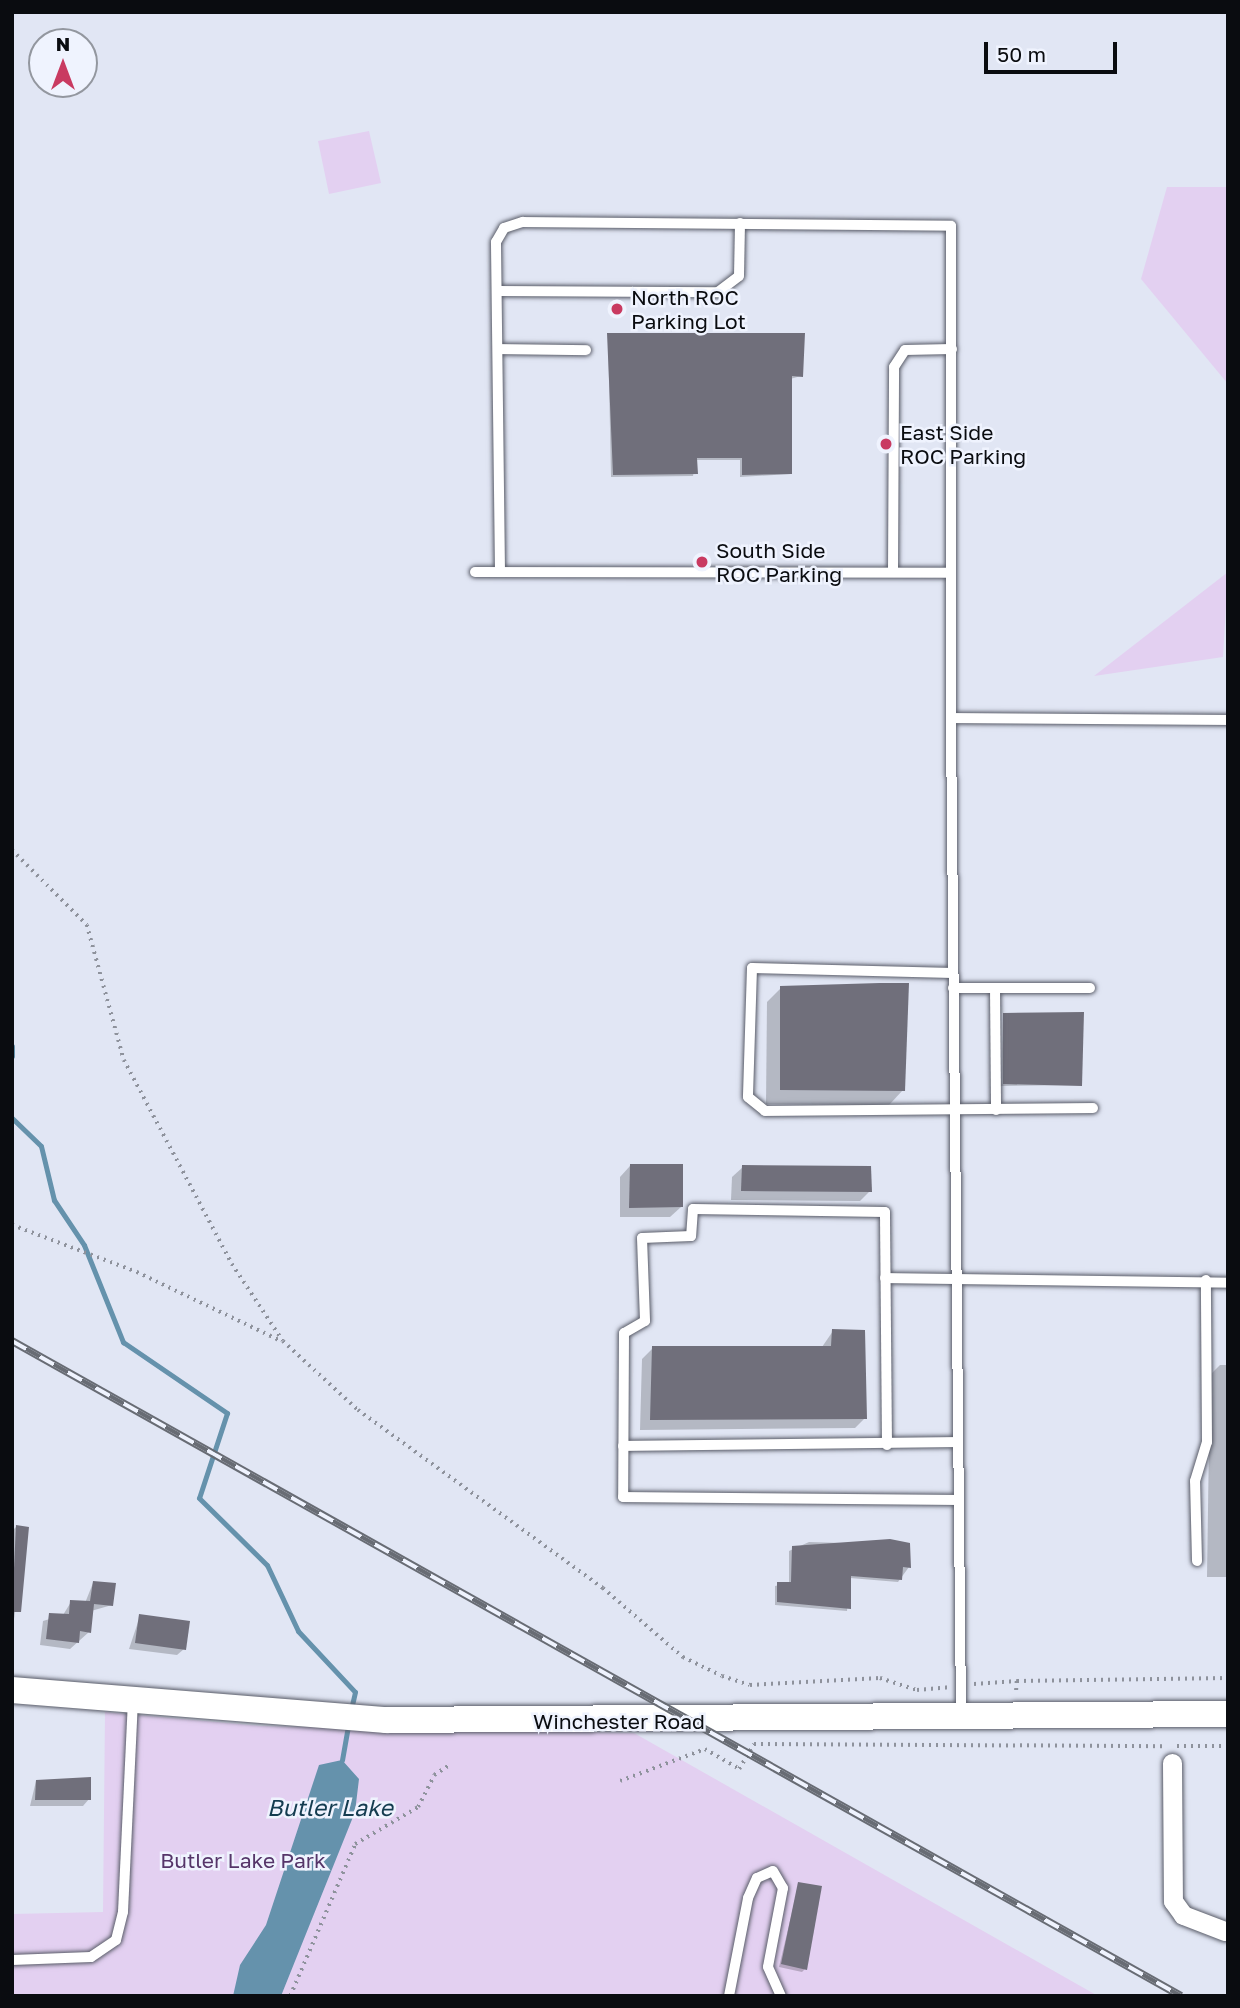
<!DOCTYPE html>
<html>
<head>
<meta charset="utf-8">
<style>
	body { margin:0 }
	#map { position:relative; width:1240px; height:2008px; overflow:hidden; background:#e1e6f4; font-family:"Golos Text",sans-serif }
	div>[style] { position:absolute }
	.green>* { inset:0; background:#e3d0f1 }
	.water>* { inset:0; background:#6592ac }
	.shadow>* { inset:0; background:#0003 }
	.stream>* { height:5px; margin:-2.5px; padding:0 2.5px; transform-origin:2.5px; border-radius:2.5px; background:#6592ac }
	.building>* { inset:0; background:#706f7b }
	.path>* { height:3.5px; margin-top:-1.75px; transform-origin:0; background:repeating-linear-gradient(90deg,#8e929c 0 2px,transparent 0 7px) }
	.roads { filter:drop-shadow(0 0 2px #595c68) drop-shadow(0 0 2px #595c68) }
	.service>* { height:10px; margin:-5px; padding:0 5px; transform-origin:5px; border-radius:5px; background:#fff }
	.minor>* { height:19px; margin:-9.5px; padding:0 9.5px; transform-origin:9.5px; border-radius:9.5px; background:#fff }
	.secondary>* { height:26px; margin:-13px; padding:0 13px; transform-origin:13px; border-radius:13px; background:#fff }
	.rail>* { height:8px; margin-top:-4px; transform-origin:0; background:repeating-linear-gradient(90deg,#eff3fe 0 16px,#686c74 0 32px); box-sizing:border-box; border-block:2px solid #686c74 }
	.dots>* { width:19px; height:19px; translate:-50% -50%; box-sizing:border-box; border:4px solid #eff3fe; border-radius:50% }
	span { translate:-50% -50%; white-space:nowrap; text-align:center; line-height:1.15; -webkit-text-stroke:5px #eff3fe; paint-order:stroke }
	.poi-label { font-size:21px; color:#0a0c10 }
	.left { translate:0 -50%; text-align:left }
	.street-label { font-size:21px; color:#0a0c10 }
	.park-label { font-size:21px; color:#553569 }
	.water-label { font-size:23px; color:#143c50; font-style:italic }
	.frame { position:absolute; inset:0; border:14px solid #0a0c10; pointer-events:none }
	.north { position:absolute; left:28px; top:28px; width:70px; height:70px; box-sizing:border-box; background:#eff3fe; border:2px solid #93979f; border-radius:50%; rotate:0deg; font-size:19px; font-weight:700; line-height:28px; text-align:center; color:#0a0c10 }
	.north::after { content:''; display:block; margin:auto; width:24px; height:32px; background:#c93a61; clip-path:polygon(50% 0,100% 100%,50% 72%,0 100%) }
	.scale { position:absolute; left:984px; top:42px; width:133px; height:32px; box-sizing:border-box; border:4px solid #0a0c10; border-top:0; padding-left:9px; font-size:21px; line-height:24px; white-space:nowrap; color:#0a0c10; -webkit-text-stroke:5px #eff3fe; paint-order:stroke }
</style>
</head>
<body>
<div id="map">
	<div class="green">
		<i style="clip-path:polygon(369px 131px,381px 183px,329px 194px,318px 141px)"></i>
		<i style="clip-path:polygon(1167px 187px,1228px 187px,1228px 384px,1141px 279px)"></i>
		<i style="clip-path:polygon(1228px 572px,1223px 657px,1094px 676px)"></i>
		<i style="clip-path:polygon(105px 1712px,261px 1726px,634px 1733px,1098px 1996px,12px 1996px,12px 1914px,103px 1912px)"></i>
	</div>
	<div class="water">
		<i style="clip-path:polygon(342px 1760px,359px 1779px,355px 1812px,281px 1996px,233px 1996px,240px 1965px,266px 1925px,319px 1765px)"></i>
	</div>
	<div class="shadow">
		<i style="clip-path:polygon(608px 335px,801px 376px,790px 379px,790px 474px,740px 477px,740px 460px,696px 460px,693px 476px,611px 477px)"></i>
		<i style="clip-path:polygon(781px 988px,903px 1090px,889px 1105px,766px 1104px,767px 1002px)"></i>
		<i style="clip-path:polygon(1003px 1015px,1080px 1085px,1001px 1086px)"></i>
		<i style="clip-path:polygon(630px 1166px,681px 1207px,670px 1217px,620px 1217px,620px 1177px)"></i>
		<i style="clip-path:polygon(743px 1167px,870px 1191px,860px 1201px,731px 1200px,732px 1177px)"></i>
		<i style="clip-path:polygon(833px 1331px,865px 1418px,855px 1428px,640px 1430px,642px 1359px,653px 1348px,822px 1347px)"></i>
		<i style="clip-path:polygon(1220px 1365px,1228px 1365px,1228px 1577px,1207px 1577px,1210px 1375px)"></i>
		<i style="clip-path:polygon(16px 1527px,27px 1528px,12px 1633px,12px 1531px)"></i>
		<i style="clip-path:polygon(809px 1542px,909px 1545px,909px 1567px,898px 1582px,850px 1578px,847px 1611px,775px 1605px,775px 1586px,789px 1583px,789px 1551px)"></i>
		<i style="clip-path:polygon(93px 1583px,112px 1605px,91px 1611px,89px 1632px,70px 1649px,40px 1645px,43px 1621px,63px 1615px,71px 1602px,85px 1603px)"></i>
		<i style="clip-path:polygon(140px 1616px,184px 1649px,177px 1655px,129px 1649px)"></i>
		<i style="clip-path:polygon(36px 1781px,89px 1799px,83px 1806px,30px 1806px)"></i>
		<i style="clip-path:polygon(799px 1883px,805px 1969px,802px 1972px,779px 1967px)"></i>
	</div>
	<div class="stream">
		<i style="left:12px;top:1046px;width:10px;rotate:90deg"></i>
		<i style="left:12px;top:1118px;width:40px;rotate:44deg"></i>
		<i style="left:41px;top:1146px;width:56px;rotate:76.5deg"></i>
		<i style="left:54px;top:1200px;width:54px;rotate:56.3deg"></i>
		<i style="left:84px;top:1245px;width:105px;rotate:68.1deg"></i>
		<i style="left:123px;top:1342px;width:126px;rotate:34.3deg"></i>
		<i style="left:227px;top:1413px;width:89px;rotate:108.2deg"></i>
		<i style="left:199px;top:1498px;width:95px;rotate:44.6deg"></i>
		<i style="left:267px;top:1565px;width:73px;rotate:64.8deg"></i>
		<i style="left:298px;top:1631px;width:83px;rotate:46.9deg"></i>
		<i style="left:355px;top:1692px;width:17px;rotate:103deg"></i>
		<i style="left:342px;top:1760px;width:35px;rotate:-80deg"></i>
	</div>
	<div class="building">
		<i style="clip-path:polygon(607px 333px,805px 333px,803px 377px,792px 376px,792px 474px,742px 475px,742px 458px,697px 458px,698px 474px,613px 475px)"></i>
		<i style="clip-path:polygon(880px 983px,909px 983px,905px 1091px,780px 1090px,780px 986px)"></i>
		<i style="clip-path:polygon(1084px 1012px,1082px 1086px,1003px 1084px,1003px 1013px)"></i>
		<i style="clip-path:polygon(630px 1164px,683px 1164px,683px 1207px,629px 1208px)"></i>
		<i style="clip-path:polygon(742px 1165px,871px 1166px,872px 1192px,741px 1191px)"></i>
		<i style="clip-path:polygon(832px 1329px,865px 1330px,867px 1419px,650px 1420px,652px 1346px,831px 1346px)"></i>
		<i style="clip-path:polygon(16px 1525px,29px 1527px,21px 1612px,12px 1612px)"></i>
		<i style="clip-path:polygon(890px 1539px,910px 1543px,911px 1568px,903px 1567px,902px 1580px,851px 1576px,851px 1609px,777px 1602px,777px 1582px,791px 1582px,792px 1546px)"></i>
		<i style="clip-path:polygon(93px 1581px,116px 1583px,113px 1606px,94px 1604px,91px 1633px,80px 1631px,79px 1643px,46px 1639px,49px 1613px,69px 1614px,70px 1600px,90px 1601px)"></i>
		<i style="clip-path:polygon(139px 1614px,190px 1621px,186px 1650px,135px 1643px)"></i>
		<i style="clip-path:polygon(91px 1777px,91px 1800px,35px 1800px,36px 1780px)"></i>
		<i style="clip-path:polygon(798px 1882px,822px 1886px,807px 1970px,781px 1964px)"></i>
	</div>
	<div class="path">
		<i style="left:12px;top:850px;width:106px;rotate:45deg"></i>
		<i style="left:87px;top:925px;width:140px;rotate:74.7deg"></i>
		<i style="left:124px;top:1060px;width:231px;rotate:62.1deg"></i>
		<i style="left:232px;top:1264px;width:92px;rotate:56.5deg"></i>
		<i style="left:283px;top:1341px;width:102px;rotate:42.6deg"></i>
		<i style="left:358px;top:1410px;width:303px;rotate:36deg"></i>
		<i style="left:603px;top:1588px;width:106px;rotate:40.8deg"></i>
		<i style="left:683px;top:1657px;width:43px;rotate:26deg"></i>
		<i style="left:722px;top:1676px;width:29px;rotate:18deg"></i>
		<i style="left:750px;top:1685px;width:130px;rotate:-3.1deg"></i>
		<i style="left:880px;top:1678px;width:39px;rotate:18deg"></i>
		<i style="left:917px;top:1690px;width:32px;rotate:-5deg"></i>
		<i style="left:12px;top:1225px;width:134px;rotate:20.6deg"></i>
		<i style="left:137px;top:1272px;width:160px;rotate:25.6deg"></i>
		<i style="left:1017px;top:1681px;width:211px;rotate:-0.8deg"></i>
		<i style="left:974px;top:1684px;width:43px;rotate:-4deg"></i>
		<i style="left:1017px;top:1681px;width:13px;rotate:94deg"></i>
		<i style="left:1177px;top:1746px;width:51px"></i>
		<i style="left:620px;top:1781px;width:91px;rotate:-20.6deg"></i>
		<i style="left:705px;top:1749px;width:39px;rotate:30deg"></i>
		<i style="left:739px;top:1769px;width:29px;rotate:-59deg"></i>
		<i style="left:754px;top:1744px;width:412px;rotate:0.3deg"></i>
		<i style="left:290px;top:1996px;width:165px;rotate:-66.8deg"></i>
		<i style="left:355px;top:1844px;width:73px;rotate:-30.4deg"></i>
		<i style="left:418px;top:1807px;width:36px;rotate:-63deg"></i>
		<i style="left:434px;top:1775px;width:17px;rotate:-33deg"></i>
	</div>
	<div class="roads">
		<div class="service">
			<i style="left:497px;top:291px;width:221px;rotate:0.3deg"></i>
			<i style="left:718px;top:292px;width:26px;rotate:-37deg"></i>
			<i style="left:739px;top:276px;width:53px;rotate:-88.9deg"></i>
			<i style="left:498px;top:349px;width:88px;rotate:0.7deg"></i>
			<i style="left:475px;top:572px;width:476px;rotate:0.1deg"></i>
			<i style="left:500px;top:572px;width:330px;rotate:-90.7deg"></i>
			<i style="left:496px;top:242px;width:16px;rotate:-60deg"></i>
			<i style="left:504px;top:228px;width:20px;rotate:-18deg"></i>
			<i style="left:523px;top:222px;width:428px;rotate:0.5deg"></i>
			<i style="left:951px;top:226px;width:492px;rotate:90deg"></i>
			<i style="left:893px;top:572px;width:205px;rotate:-89.7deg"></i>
			<i style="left:894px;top:367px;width:20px;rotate:-57deg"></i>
			<i style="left:905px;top:350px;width:47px;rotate:-1.2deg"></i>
			<i style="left:953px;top:973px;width:201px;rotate:-178.6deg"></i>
			<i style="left:752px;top:968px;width:129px;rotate:91.8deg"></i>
			<i style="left:748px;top:1097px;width:22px;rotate:39deg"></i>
			<i style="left:765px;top:1111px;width:328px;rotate:-0.5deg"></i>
			<i style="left:953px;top:988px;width:137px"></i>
			<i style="left:995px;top:988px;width:122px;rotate:89.5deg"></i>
			<i style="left:885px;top:1278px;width:343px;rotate:0.8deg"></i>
			<i style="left:887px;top:1445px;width:233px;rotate:-90.5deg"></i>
			<i style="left:885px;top:1212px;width:192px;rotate:-179.1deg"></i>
			<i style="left:693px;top:1209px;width:27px;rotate:94deg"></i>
			<i style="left:691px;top:1236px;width:49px;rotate:177.7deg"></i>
			<i style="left:642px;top:1238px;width:83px;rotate:87.9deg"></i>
			<i style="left:645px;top:1321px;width:24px;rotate:150deg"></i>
			<i style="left:624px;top:1333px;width:164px;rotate:90.3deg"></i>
			<i style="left:623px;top:1497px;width:332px;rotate:0.5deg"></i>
			<i style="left:623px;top:1446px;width:332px;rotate:-0.7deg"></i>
			<i style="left:1197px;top:1561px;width:80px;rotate:-91.4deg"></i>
			<i style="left:1195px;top:1481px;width:41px;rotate:-72.9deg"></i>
			<i style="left:1207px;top:1442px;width:162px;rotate:-90.4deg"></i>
			<i style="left:961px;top:1714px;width:996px;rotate:-90.58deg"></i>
			<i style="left:951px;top:718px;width:277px;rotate:0.4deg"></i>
			<i style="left:12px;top:1960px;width:79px;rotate:-2.2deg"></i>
			<i style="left:91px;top:1957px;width:30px;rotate:-34deg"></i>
			<i style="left:116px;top:1940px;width:29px;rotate:-76deg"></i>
			<i style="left:123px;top:1912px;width:211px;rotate:-87.3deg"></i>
			<i style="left:729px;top:1996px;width:100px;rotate:-79deg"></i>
			<i style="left:748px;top:1898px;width:22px;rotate:-66deg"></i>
			<i style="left:757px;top:1878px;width:17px;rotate:-24deg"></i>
			<i style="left:773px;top:1871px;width:20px;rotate:60deg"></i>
			<i style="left:783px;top:1888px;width:80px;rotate:100.8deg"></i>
			<i style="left:768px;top:1967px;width:32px;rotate:66deg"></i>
		</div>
		<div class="minor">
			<i style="left:1172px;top:1763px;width:138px;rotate:89.6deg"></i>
			<i style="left:1173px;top:1901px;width:17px;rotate:54deg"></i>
			<i style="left:1183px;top:1915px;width:45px;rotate:20.9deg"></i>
		</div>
		<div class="secondary">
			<i style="left:12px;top:1690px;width:375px;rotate:4.6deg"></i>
			<i style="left:386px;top:1720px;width:842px;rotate:-0.41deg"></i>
		</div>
	</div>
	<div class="rail">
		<i style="left:12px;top:1341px;width:1340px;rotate:29.26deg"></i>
	</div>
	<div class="dots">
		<i style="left:617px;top:309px;background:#c93a61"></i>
		<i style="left:886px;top:444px;background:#c93a61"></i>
		<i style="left:702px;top:562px;background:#c93a61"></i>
	</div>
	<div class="poi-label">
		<span class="left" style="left:631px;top:309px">North ROC<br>Parking Lot</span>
		<span class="left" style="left:900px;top:444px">East Side<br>ROC Parking</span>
		<span class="left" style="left:716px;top:562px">South Side<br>ROC Parking</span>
	</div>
	<div class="street-label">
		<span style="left:619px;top:1721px">Winchester Road</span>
	</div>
	<div class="park-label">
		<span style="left:243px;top:1860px">Butler Lake Park</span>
	</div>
	<div class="water-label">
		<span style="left:330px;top:1807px">Butler Lake</span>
	</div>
	<div class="frame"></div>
	<div class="north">N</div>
	<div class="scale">50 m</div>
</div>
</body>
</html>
